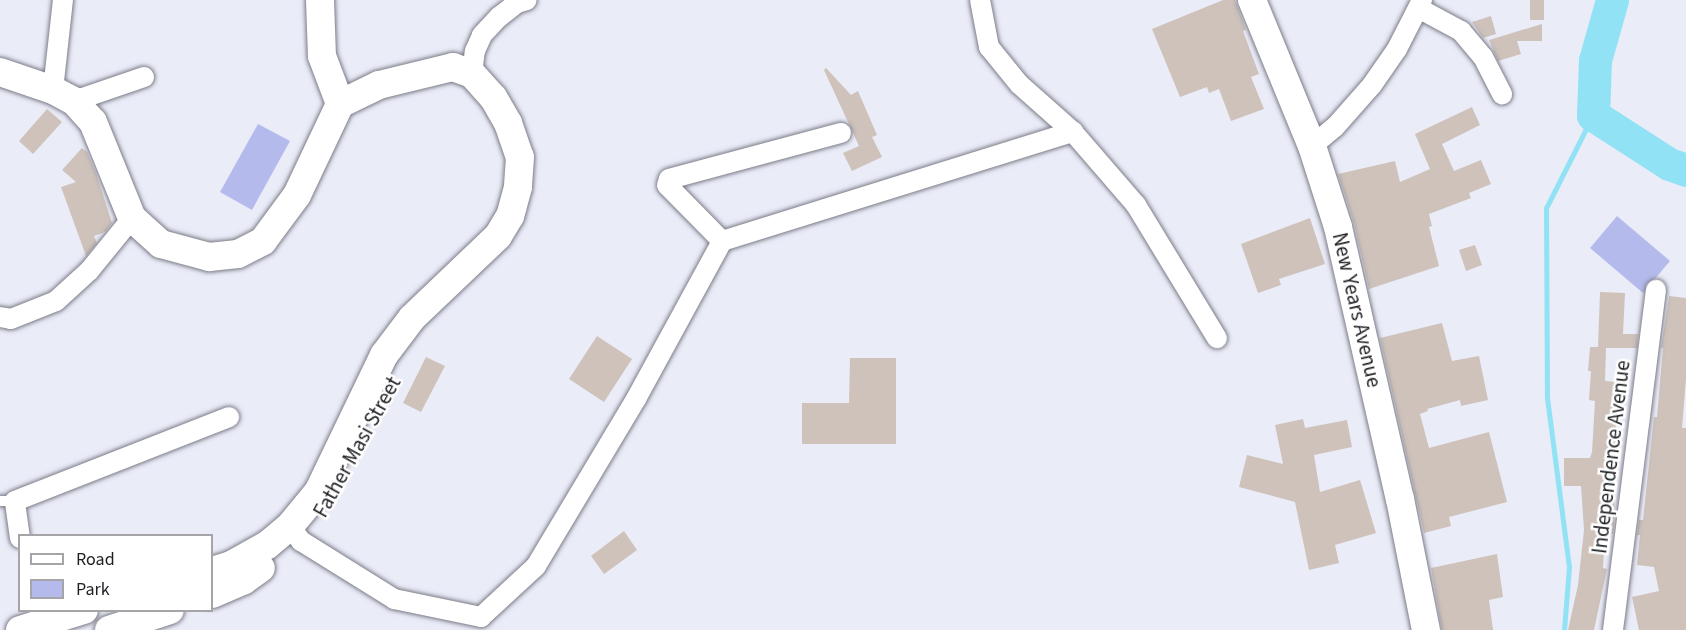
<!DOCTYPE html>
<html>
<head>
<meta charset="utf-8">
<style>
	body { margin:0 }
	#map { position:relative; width:1686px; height:630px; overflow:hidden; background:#eaecf8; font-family:"Source Sans 3",sans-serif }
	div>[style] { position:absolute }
	.green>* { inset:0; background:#b4bbec }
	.stream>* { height:5px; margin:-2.5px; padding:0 2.5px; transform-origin:2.5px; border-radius:2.5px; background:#92e2f5 }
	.river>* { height:33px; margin:-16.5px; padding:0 16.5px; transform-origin:16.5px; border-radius:16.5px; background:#92e2f5 }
	.building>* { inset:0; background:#cec2bb }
	.roads { filter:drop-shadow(0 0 2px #7b7c87) drop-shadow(0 0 2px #7b7c87) }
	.lane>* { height:10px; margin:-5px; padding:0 5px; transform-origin:5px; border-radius:5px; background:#fff }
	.street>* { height:20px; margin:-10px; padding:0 10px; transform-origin:10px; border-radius:10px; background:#fff }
	.secondary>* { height:28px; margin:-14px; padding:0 14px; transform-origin:14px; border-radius:14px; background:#fff }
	span { translate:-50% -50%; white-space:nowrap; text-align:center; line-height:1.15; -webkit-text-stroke:5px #fff; paint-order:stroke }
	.street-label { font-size:21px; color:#1e1f23 }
	.legend { position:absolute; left:18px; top:534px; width:195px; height:78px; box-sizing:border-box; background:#fff; border:2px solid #a5a5a7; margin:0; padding:8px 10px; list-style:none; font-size:18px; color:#1e1f23 }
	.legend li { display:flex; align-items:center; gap:12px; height:30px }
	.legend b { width:30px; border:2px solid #a5a5a7 }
</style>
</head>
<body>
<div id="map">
	<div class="green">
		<i style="clip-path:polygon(258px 124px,290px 141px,252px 210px,220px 192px)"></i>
		<i style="clip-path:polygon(1617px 216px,1670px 261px,1643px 293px,1590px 248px)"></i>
	</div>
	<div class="stream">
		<i style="left:1564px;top:630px;width:63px;rotate:-85.5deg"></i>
		<i style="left:1569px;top:567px;width:170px;rotate:-97.4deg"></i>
		<i style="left:1547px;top:398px;width:190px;rotate:-90.3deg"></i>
		<i style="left:1546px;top:208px;width:104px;rotate:-63.2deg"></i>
	</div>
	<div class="river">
		<i style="left:1612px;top:0;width:62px;rotate:105.8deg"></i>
		<i style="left:1595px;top:60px;width:55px;rotate:92.1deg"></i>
		<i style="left:1593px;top:115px;width:90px;rotate:32.8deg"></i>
		<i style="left:1669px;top:164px;width:18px;rotate:19deg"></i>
	</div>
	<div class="building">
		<i style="clip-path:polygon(1223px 0,1235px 0,1245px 27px,1246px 30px,1243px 31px,1259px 74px,1251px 77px,1264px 109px,1231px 121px,1219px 89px,1209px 93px,1207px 87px,1180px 97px,1152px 29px)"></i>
		<i style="clip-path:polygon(1530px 0,1544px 0,1544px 20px,1530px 20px)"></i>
		<i style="clip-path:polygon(1491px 16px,1496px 34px,1483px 38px,1472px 22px)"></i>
		<i style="clip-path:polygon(1542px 24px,1542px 41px,1517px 41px,1521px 54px,1498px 61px,1489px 40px)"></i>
		<i style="clip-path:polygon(826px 68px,851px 95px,858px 91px,877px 135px,872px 137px,882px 157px,852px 171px,843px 153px,859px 146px,824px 70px)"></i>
		<i style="clip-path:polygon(1472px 107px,1480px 125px,1442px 144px,1454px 171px,1481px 160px,1491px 184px,1469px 193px,1471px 198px,1429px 214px,1432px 226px,1429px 227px,1439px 266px,1369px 289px,1354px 223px,1338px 174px,1395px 161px,1400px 182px,1430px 169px,1415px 134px)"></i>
		<i style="clip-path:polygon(47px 109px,62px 122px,33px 154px,19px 141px)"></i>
		<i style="clip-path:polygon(82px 148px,87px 152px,96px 173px,112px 223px,105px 232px,94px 236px,97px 243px,86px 256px,61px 187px,76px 182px,62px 170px)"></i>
		<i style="clip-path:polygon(1310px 218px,1325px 264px,1279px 279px,1281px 285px,1258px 293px,1241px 244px)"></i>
		<i style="clip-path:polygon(1475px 245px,1482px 265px,1466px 271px,1459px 250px)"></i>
		<i style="clip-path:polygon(1600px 292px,1625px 293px,1623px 334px,1638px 334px,1637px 348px,1606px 348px,1605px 381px,1617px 382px,1614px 526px,1613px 534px,1605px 534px,1603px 568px,1607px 569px,1594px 630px,1568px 630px,1578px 585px,1584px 530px,1581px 486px,1564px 486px,1564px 458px,1590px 458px,1592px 452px,1595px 401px,1589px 400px,1591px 371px,1588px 371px,1590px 347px,1598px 347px)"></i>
		<i style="clip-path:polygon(1669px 296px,1686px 298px,1686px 379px,1682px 428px,1686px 428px,1686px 630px,1639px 630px,1632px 597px,1659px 591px,1654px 567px,1637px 565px,1640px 535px,1637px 535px,1639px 520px,1643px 520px,1654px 417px,1657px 417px,1663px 348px,1661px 348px)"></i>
		<i style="clip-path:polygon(1442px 323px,1452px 361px,1479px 356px,1488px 400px,1461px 406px,1460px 400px,1427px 409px,1428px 411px,1420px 414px,1429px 448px,1489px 432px,1507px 502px,1449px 517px,1451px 526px,1424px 533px,1380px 338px)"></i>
		<i style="clip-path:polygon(597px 336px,632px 359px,604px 402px,569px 379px)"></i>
		<i style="clip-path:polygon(426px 357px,445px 366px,421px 412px,403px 403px)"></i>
		<i style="clip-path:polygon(850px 358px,896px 358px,896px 444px,802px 444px,802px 403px,849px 403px)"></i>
		<i style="clip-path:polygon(1303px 419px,1305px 428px,1347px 420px,1352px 447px,1314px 455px,1320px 492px,1360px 480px,1376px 533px,1335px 545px,1339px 563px,1309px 570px,1295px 502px,1239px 487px,1247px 455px,1283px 464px,1275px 425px)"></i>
		<i style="clip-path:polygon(624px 531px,637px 550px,604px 574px,591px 556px)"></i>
		<i style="clip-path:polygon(1497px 554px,1503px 597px,1489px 600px,1493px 630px,1442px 630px,1431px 568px)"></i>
	</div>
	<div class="roads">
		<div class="lane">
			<i style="left:0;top:501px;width:15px"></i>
		</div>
		<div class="street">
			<i style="left:980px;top:0;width:48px;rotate:79.2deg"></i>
			<i style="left:989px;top:47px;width:48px;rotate:51deg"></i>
			<i style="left:1019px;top:84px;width:72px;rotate:41.6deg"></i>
			<i style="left:1073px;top:132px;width:96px;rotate:49.2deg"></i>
			<i style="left:1136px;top:205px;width:156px;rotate:58.7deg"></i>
			<i style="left:1420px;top:9px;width:47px;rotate:28.2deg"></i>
			<i style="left:1461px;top:31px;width:34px;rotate:50deg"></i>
			<i style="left:1483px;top:57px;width:42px;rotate:62.8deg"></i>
			<i style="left:472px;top:74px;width:23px;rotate:-83deg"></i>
			<i style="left:475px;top:51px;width:17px;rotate:-66deg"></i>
			<i style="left:482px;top:35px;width:25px;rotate:-47deg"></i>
			<i style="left:499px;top:17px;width:23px;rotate:-38deg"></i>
			<i style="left:517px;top:3px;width:10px;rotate:-17deg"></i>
			<i style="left:53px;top:90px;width:91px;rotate:-83.7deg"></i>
			<i style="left:74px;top:101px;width:74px;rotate:-18.9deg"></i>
			<i style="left:1312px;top:146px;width:30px;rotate:-40deg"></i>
			<i style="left:1335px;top:127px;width:56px;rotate:-48.6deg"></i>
			<i style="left:1372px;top:85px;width:44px;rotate:-55.2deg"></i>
			<i style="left:1397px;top:49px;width:55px;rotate:-63deg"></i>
			<i style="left:722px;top:241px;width:78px;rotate:-134.5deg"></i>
			<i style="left:667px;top:185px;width:6px;rotate:-72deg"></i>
			<i style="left:669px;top:179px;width:178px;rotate:-15deg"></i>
			<i style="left:0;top:317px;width:11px;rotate:10deg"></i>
			<i style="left:11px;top:319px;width:48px;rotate:-21.8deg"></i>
			<i style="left:56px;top:301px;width:45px;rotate:-42.3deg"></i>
			<i style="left:89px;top:271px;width:68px;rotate:-50.9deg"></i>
			<i style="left:290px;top:526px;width:19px;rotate:54deg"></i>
			<i style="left:301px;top:541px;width:110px;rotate:31.9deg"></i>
			<i style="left:394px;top:599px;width:89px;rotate:11.7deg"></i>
			<i style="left:481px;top:617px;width:75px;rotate:-42.8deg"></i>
			<i style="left:536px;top:566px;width:195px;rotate:-59.1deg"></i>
			<i style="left:636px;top:399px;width:180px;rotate:-61.4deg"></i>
			<i style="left:722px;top:241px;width:368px;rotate:-17.3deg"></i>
			<i style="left:20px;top:538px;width:37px;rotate:-98deg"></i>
			<i style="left:15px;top:501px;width:230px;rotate:-21.4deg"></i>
			<i style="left:1613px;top:630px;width:343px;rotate:-82.8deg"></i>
		</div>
		<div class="secondary">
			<i style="left:320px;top:0;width:56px;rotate:88deg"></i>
			<i style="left:322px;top:56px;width:51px;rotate:69.4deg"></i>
			<i style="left:1252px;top:0;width:158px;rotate:67.7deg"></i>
			<i style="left:1312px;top:146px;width:85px;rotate:72.2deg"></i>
			<i style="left:1338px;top:227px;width:279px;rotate:77.2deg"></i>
			<i style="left:1400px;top:499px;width:134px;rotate:78.8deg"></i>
			<i style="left:0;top:72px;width:56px;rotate:18.8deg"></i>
			<i style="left:53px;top:90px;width:24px;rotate:28deg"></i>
			<i style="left:74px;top:101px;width:28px;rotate:48deg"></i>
			<i style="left:93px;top:122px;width:104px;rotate:67.9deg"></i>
			<i style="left:132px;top:218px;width:39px;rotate:42deg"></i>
			<i style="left:161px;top:244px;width:50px;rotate:15.2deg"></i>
			<i style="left:209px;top:257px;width:29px;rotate:-6deg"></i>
			<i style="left:238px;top:254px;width:28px;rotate:-27deg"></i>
			<i style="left:263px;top:241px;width:57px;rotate:-53.5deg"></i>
			<i style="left:297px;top:195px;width:101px;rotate:-64.7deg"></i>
			<i style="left:340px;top:104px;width:43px;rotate:-26deg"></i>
			<i style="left:379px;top:85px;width:76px;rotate:-13.7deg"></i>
			<i style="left:453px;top:67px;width:20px;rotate:20deg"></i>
			<i style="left:472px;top:74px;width:31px;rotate:48deg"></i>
			<i style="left:493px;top:97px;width:30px;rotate:60deg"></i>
			<i style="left:508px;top:123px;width:36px;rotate:71deg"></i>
			<i style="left:520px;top:157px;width:30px;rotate:94deg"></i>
			<i style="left:518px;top:187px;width:30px;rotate:105deg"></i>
			<i style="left:510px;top:216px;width:23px;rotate:121deg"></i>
			<i style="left:498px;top:236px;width:119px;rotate:136.4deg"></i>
			<i style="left:412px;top:318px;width:46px;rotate:127.1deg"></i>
			<i style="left:384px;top:355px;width:152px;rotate:115.7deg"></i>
			<i style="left:318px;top:492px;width:44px;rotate:129.5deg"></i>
			<i style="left:290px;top:526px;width:30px;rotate:140deg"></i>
			<i style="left:267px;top:545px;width:41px;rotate:150.9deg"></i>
			<i style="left:231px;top:565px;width:20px;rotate:162deg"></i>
			<i style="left:212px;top:594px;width:34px;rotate:-23deg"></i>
			<i style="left:243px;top:581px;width:22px;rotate:-36deg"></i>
			<i style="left:20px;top:630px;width:67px;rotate:-17.4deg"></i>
			<i style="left:109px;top:630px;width:64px;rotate:-18.2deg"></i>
		</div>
	</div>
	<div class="street-label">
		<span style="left:1357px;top:310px;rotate:77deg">New Years Avenue</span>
		<span style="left:357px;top:447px;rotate:-61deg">Father Masi Street</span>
		<span style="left:1611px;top:457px;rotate:-83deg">Independence Avenue</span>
	</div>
	<ul class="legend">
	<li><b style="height:8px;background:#fff"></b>Road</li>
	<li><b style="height:16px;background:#b4bbec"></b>Park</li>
	</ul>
</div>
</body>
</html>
